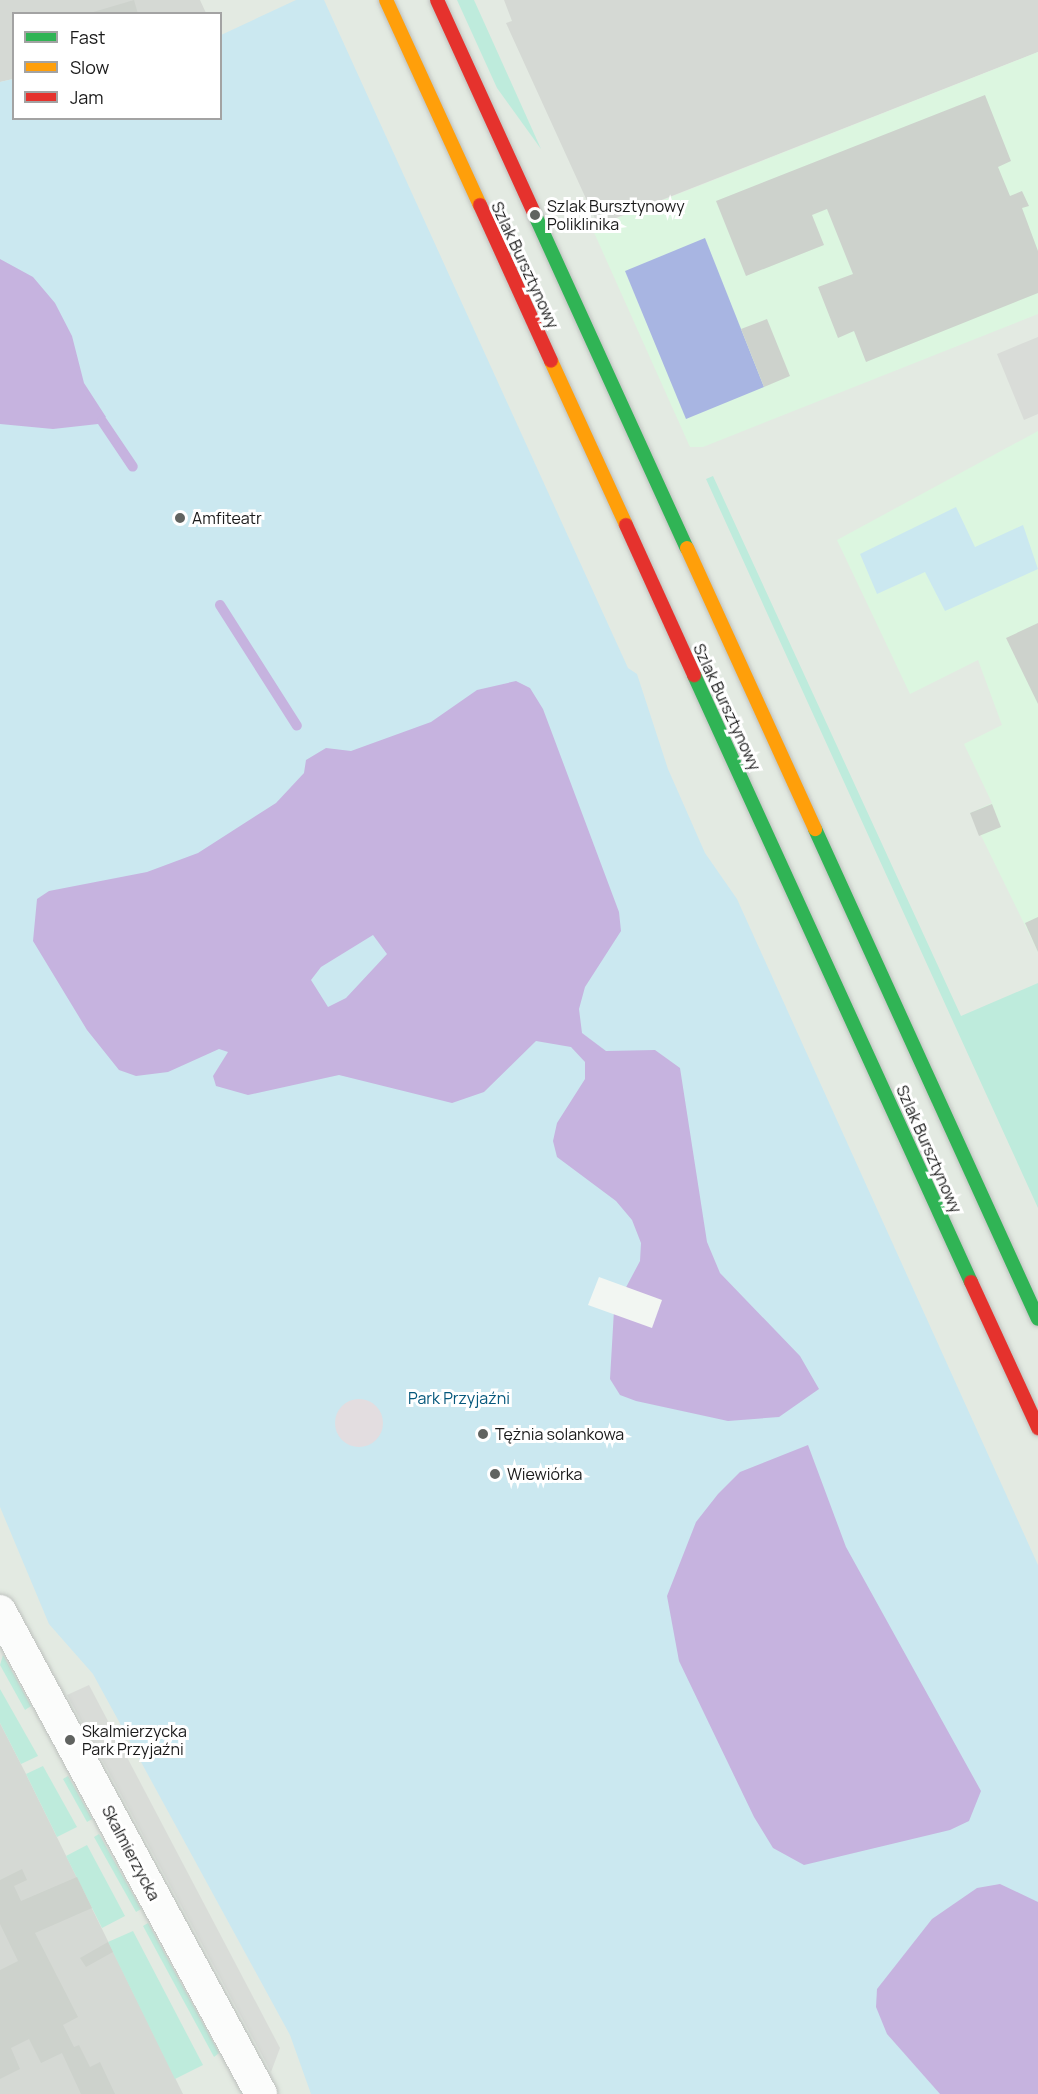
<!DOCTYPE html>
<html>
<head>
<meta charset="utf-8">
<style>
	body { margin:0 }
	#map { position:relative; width:1038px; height:2094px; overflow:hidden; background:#e3eae2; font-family:Manrope,sans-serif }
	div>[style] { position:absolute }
	.residential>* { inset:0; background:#d5d9d4 }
	.education>* { inset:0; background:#dcf6e0 }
	.grass>* { inset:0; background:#beebdc }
	.park>* { inset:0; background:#cbe8f0 }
	.pitch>* { inset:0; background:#a8b5e2 }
	.parking>* { inset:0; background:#d9dcd8 }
	.plaza>* { inset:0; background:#e3dde0 }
	.round { border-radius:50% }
	.water>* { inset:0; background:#c6b3df }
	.pier>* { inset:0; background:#f2f6f2 }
	.stream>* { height:10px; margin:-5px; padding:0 5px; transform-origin:5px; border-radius:5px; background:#c6b3df }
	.building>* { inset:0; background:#cdd2cc }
	.roads { filter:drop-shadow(0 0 2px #bdc0bd) drop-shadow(0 0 2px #bdc0bd) }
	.street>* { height:32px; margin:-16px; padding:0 16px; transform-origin:16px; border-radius:16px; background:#fbfcfb }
	.fast>* { height:14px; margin:-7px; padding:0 7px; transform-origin:7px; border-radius:7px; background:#30b455 }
	.slow>* { height:14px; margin:-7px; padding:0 7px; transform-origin:7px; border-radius:7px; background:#ff9f0a }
	.jam>* { height:14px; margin:-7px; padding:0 7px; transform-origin:7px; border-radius:7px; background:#e5322d }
	.dots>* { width:16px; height:16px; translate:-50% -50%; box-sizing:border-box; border:3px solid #fff; border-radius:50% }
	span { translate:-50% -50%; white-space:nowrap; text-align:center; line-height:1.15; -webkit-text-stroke:6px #fff; paint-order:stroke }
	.poi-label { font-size:16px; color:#1a1a1a }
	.left { translate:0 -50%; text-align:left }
	.street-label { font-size:16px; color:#1a1a1a }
	.park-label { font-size:16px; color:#05587c }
	.legend { position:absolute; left:12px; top:12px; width:210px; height:108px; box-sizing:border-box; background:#fff; border:2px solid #a3a3a3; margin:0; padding:8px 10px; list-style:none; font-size:18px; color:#1a1a1a }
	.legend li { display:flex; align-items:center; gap:12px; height:30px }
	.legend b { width:30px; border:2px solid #a3a3a3 }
</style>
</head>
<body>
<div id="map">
	<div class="residential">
		<i style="clip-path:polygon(0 0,200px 0,206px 13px,14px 14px,13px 79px,0 82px)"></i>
		<i style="clip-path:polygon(504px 0,1038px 0,1038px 52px,598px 225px,506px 23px,512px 21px)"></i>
		<i style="clip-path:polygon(0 1723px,26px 1774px,183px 2094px,0 2094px)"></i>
	</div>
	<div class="education">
		<i style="clip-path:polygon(1038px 52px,1038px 314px,703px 447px,690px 447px,592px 228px)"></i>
		<i style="clip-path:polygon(1038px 431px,1038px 952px,970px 813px,992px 803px,964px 744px,1002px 725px,978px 660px,910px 694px,837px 540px)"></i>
	</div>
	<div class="grass">
		<i style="clip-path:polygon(457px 0,474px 0,541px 149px,497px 88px)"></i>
		<i style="clip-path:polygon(713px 476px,961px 1016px,1038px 983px,1038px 1208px,706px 479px)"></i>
		<i style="clip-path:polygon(3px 1655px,31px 1706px,25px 1710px,0 1665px)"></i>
		<i style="clip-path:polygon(0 1689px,38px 1756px,21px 1764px,0 1723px)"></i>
		<i style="clip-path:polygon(43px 1766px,77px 1827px,57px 1837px,26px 1774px)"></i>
		<i style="clip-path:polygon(68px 1776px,92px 1819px,87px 1822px,63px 1779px)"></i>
		<i style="clip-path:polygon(99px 1834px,141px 1909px,136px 1912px,94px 1837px)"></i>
		<i style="clip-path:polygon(87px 1845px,125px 1916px,102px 1928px,66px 1856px)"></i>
		<i style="clip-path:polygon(148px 1923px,219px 2053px,214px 2057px,143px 1926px)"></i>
		<i style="clip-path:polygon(133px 1931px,203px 2065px,175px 2079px,108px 1942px)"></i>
	</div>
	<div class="park">
		<i style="clip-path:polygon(296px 0,324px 0,628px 668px,637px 674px,668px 769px,705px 853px,737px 899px,1038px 1565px,1038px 2094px,311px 2094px,290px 2035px,93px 1674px,49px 1624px,0 1507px,0 82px,13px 79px,14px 118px,220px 118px,221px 35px)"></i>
		<i style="clip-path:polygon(956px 507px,975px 547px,1023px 525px,1038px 569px,945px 611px,925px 572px,877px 594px,860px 554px)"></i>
	</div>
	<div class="pitch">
		<i style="clip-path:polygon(705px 238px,764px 387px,686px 419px,625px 271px)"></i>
	</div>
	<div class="parking">
		<i style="clip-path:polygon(1038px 337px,1038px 414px,1024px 420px,997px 354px)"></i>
		<i style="clip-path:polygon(89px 1685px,280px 2048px,271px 2072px,67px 1695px)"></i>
	</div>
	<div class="plaza">
		<i class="round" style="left:335px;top:1399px;width:48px;height:48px"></i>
	</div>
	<div class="water">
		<i style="clip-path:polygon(0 259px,33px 277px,55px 303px,72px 336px,84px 383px,106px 417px,98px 424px,53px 429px,0 424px)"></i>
		<i style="clip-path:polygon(evenodd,516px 681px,530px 688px,543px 709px,619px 912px,621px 931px,585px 987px,579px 1009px,582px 1033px,606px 1051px,655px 1050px,680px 1068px,707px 1242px,720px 1273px,800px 1356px,819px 1389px,779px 1417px,728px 1421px,636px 1401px,620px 1395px,610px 1379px,614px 1310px,640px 1261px,641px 1243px,632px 1220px,616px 1201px,557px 1157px,553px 1141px,557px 1123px,585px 1079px,585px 1062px,571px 1047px,536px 1041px,484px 1092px,452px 1103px,339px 1075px,248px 1095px,216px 1086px,213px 1076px,228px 1052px,219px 1049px,168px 1072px,136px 1076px,119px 1070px,87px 1030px,33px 941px,37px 899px,49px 891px,147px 872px,198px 853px,276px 803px,304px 773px,306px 760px,326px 748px,351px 751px,431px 722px,477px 690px,516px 681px,373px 935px,387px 954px,346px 998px,328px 1007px,311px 980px,321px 967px,373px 935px)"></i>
		<i style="clip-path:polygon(808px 1445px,846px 1547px,981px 1791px,969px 1821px,950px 1830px,804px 1865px,773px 1848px,754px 1817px,679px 1661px,667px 1596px,696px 1522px,718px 1494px,740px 1472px)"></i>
		<i style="clip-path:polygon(1000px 1884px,1038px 1902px,1038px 2094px,940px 2094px,887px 2034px,876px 2007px,877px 1989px,932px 1919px,977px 1888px)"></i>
	</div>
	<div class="pier">
		<i style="clip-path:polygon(599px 1277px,662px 1300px,652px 1328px,588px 1305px)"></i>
	</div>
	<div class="stream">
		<i style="left:102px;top:421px;width:55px;rotate:56deg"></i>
		<i style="left:220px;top:605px;width:143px;rotate:57.5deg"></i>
	</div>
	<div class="building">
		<i style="clip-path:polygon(134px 0,138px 14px,90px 14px,90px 13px)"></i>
		<i style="clip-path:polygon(985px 95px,1011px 161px,998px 167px,1010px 196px,1022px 191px,1029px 206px,1022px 208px,1038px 251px,1038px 293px,866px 362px,854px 331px,838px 338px,818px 287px,853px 274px,827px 209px,812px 215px,824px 245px,746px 276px,716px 201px)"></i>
		<i style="clip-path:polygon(767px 319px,790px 376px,764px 387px,741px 329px)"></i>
		<i style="clip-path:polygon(1038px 623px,1038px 704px,1006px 638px)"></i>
		<i style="clip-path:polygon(992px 804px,1001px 827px,979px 836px,970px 813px)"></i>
		<i style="clip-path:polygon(1038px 917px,1038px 952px,1025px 923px)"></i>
		<i style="clip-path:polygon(22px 1869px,27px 1880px,14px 1886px,21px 1901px,77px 1877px,92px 1908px,35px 1933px,78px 2017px,63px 2025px,74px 2047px,79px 2045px,90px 2067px,100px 2062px,115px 2094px,81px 2094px,62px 2053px,41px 2063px,29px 2039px,11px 2048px,20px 2069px,0 2079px,0 1970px,18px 1961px,0 1924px,0 1880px)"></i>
		<i style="clip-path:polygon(108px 1942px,113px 1952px,86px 1967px,80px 1958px)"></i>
	</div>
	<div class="roads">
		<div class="street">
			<i style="left:0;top:1611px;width:549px;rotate:61.61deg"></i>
		</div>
		<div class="fast">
			<i style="left:534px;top:213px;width:368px;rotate:65.5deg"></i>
			<i style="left:694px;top:675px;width:667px;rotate:65.47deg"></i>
			<i style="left:815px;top:829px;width:538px;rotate:65.53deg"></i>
		</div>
		<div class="slow">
			<i style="left:386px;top:0;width:226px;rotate:65.4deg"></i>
			<i style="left:551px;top:361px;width:180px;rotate:65.4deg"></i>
			<i style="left:687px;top:548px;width:309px;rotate:65.5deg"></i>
		</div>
		<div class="jam">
			<i style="left:437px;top:0;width:234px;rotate:65.5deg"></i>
			<i style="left:480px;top:205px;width:171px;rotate:65.5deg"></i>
			<i style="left:626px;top:525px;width:165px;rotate:65.6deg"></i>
			<i style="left:971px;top:1282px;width:161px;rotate:65.3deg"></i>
		</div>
	</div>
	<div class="dots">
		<i style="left:535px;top:215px;background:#606360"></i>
		<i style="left:180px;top:518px;background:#606360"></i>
		<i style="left:483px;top:1434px;background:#606360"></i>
		<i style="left:495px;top:1474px;background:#606360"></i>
		<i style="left:70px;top:1740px;background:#606360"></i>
	</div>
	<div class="poi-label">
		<span class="left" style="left:547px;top:215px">Szlak Bursztynowy<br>Poliklinika</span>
		<span class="left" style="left:192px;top:518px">Amfiteatr</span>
		<span class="left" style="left:495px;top:1434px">Tężnia solankowa</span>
		<span class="left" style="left:507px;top:1474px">Wiewiórka</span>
		<span class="left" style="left:82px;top:1740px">Skalmierzycka<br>Park Przyjaźni</span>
	</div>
	<div class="street-label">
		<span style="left:525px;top:265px;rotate:65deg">Szlak Bursztynowy</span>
		<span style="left:727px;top:707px;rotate:65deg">Szlak Bursztynowy</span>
		<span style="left:929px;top:1149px;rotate:66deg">Szlak Bursztynowy</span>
		<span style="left:131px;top:1853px;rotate:62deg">Skalmierzycka</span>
	</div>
	<div class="park-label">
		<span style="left:459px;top:1398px">Park Przyjaźni</span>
	</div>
	<ul class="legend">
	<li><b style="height:8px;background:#30b455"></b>Fast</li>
	<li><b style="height:8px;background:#ff9f0a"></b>Slow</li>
	<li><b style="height:8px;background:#e5322d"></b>Jam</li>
	</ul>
</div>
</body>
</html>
